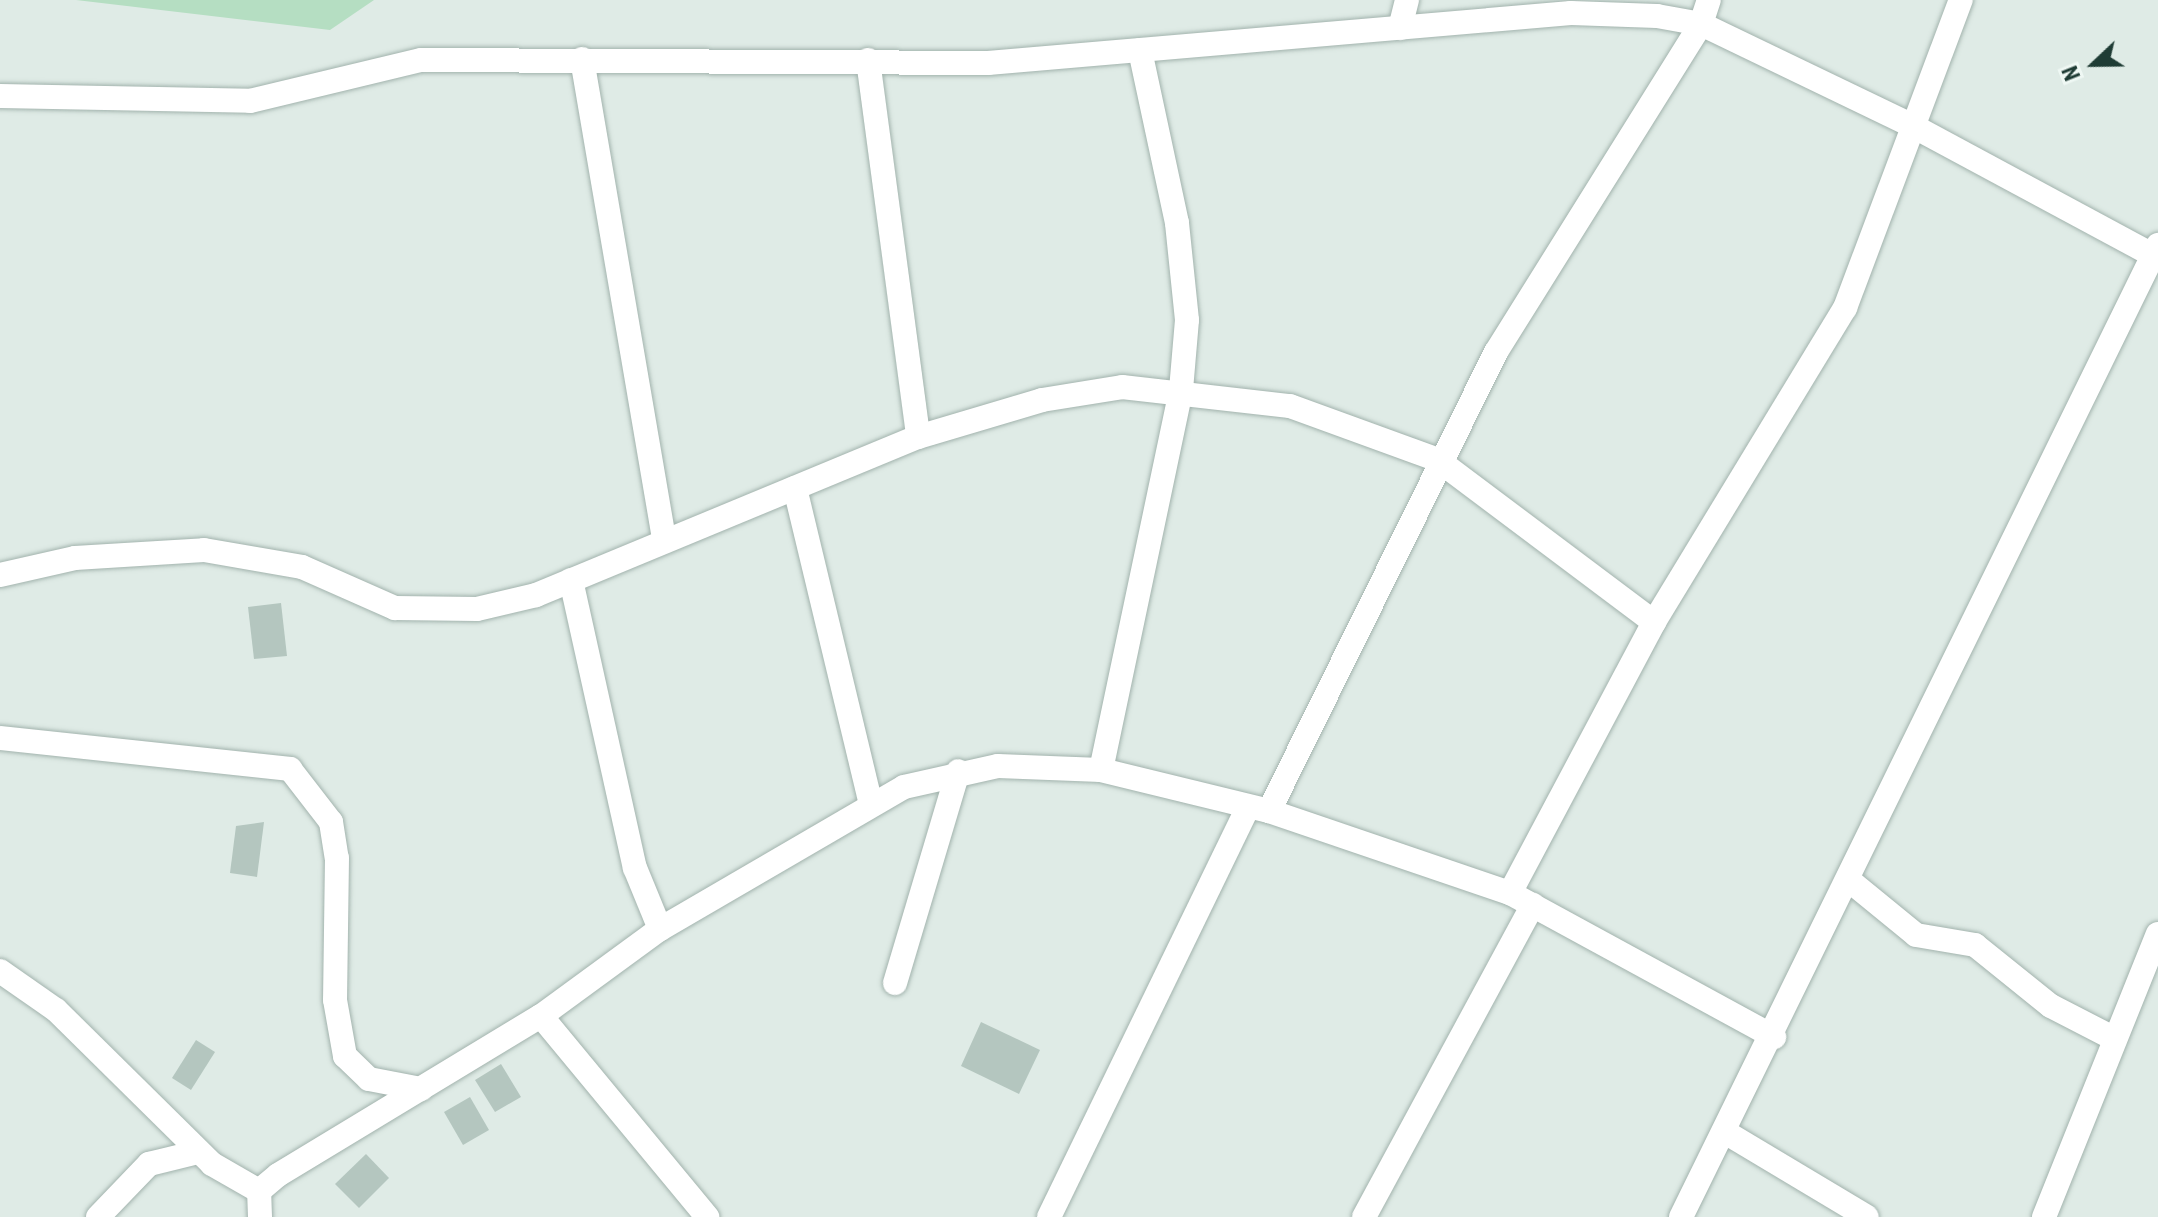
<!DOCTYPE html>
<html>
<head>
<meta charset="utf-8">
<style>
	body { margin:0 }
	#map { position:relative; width:2158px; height:1217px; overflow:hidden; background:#dfebe6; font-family:"Roboto Condensed",sans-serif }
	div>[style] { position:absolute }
	.green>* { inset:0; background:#b5dec2 }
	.building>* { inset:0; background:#b4c6bf }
	.roads { filter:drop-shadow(0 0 2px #a2b3ad) drop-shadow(0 0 2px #a2b3ad) }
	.minor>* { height:24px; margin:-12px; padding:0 12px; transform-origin:12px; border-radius:12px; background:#fff }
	span { translate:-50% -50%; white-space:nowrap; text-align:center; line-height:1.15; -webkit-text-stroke:8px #eff8f4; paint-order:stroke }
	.north { position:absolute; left:2054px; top:24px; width:80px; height:80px; -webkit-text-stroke:6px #eff8f4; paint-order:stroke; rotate:248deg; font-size:22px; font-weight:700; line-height:32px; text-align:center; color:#1f3c35 }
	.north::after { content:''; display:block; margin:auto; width:28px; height:36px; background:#1f3c35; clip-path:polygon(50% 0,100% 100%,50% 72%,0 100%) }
</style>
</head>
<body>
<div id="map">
	<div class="green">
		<i style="clip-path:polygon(76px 0,374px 0,330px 30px)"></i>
	</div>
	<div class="building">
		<i style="clip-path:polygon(281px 603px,287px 656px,254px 659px,248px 607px)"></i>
		<i style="clip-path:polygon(264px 822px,257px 877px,230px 873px,236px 826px)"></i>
		<i style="clip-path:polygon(981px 1022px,1040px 1050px,1019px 1094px,961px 1066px)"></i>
		<i style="clip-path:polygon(196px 1040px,215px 1052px,191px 1090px,172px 1078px)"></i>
		<i style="clip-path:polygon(501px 1064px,521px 1097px,495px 1112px,475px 1080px)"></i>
		<i style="clip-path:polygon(470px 1097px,489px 1130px,463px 1145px,444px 1112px)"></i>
		<i style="clip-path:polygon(366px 1154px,389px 1178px,359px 1208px,335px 1184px)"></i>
	</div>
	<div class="roads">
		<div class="minor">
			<i style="left:1400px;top:28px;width:29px;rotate:-76deg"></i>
			<i style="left:582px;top:59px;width:488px;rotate:80.3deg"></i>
			<i style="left:868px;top:60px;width:380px;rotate:82.4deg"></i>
			<i style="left:0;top:96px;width:250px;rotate:1.1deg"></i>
			<i style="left:250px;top:101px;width:176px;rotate:-13.5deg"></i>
			<i style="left:421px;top:60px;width:567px;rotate:0.3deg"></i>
			<i style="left:988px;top:63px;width:585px;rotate:-4.9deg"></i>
			<i style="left:1571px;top:13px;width:86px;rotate:2deg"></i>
			<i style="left:1657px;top:16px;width:45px;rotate:10.3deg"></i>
			<i style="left:1701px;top:24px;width:235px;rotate:25.7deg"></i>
			<i style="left:1913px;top:126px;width:278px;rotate:28.3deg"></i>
			<i style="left:795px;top:488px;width:325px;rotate:76.5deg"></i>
			<i style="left:0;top:575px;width:77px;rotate:-12.8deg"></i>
			<i style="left:75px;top:558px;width:129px;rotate:-3.5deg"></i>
			<i style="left:204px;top:550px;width:99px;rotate:9.8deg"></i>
			<i style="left:302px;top:567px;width:102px;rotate:23.8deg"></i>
			<i style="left:395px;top:608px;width:82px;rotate:0.7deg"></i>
			<i style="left:477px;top:609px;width:61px;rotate:-13.3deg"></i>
			<i style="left:536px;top:595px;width:413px;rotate:-22.5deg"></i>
			<i style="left:918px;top:437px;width:129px;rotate:-16.6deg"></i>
			<i style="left:1042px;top:400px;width:81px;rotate:-9.2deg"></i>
			<i style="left:1122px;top:387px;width:169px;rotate:6.5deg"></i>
			<i style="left:1290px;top:406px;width:158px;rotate:20deg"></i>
			<i style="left:1438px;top:460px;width:270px;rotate:36.9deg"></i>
			<i style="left:571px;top:580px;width:295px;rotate:77.5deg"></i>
			<i style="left:635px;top:868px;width:66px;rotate:67.7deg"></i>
			<i style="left:0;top:738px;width:292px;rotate:6.1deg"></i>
			<i style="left:290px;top:769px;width:67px;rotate:52.3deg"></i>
			<i style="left:331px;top:822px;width:36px;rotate:81deg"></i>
			<i style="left:337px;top:858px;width:142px;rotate:90.8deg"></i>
			<i style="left:335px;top:1000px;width:57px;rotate:79.9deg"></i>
			<i style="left:345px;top:1056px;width:33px;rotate:44deg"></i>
			<i style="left:369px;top:1079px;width:53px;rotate:10.9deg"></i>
			<i style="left:1101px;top:770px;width:388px;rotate:-78.1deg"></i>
			<i style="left:1181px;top:390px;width:70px;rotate:-85.1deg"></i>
			<i style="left:1187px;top:320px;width:98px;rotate:-95.9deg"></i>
			<i style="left:1177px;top:223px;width:177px;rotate:-102.1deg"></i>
			<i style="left:1269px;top:811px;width:512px;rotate:-63.69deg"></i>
			<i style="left:1496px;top:352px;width:387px;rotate:-58deg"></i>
			<i style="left:1701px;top:24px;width:25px;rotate:-72deg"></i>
			<i style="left:1850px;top:881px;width:85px;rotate:39.3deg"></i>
			<i style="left:1916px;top:935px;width:60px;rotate:9.6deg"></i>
			<i style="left:1975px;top:945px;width:97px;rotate:38.8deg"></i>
			<i style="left:2051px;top:1006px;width:72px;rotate:27.3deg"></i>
			<i style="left:1510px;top:893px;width:307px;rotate:-62deg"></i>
			<i style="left:1654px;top:622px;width:368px;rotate:-58.7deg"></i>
			<i style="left:1845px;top:308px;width:329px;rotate:-69.4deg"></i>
			<i style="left:0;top:971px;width:68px;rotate:34.9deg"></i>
			<i style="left:56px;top:1010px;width:219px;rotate:44.6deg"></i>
			<i style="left:212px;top:1164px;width:54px;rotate:29.9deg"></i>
			<i style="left:895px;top:983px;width:221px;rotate:-73.4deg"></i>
			<i style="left:541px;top:1016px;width:261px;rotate:50.4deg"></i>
			<i style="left:1725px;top:1132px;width:165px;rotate:30.9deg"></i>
			<i style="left:98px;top:1217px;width:74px;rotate:-46.1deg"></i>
			<i style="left:149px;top:1164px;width:50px;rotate:-13.8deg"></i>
			<i style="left:260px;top:1217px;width:26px;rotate:-92deg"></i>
			<i style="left:259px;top:1191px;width:25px;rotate:-40deg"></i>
			<i style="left:278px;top:1175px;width:307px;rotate:-31.2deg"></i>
			<i style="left:541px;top:1016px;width:147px;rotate:-36.2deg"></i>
			<i style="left:660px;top:929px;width:282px;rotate:-30.2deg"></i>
			<i style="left:904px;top:787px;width:96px;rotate:-12.6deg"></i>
			<i style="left:998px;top:766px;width:103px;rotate:2.2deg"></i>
			<i style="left:1101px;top:770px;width:173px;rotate:13.7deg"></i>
			<i style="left:1269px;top:811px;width:255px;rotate:18.8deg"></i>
			<i style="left:1510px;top:893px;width:301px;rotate:28.6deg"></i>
			<i style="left:1049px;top:1217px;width:456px;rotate:-64.1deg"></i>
			<i style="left:1364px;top:1217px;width:355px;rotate:-61.6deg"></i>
			<i style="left:1681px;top:1217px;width:1083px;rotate:-63.86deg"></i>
			<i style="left:2044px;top:1217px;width:305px;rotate:-68.1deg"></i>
		</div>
	</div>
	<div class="north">N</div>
</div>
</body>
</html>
